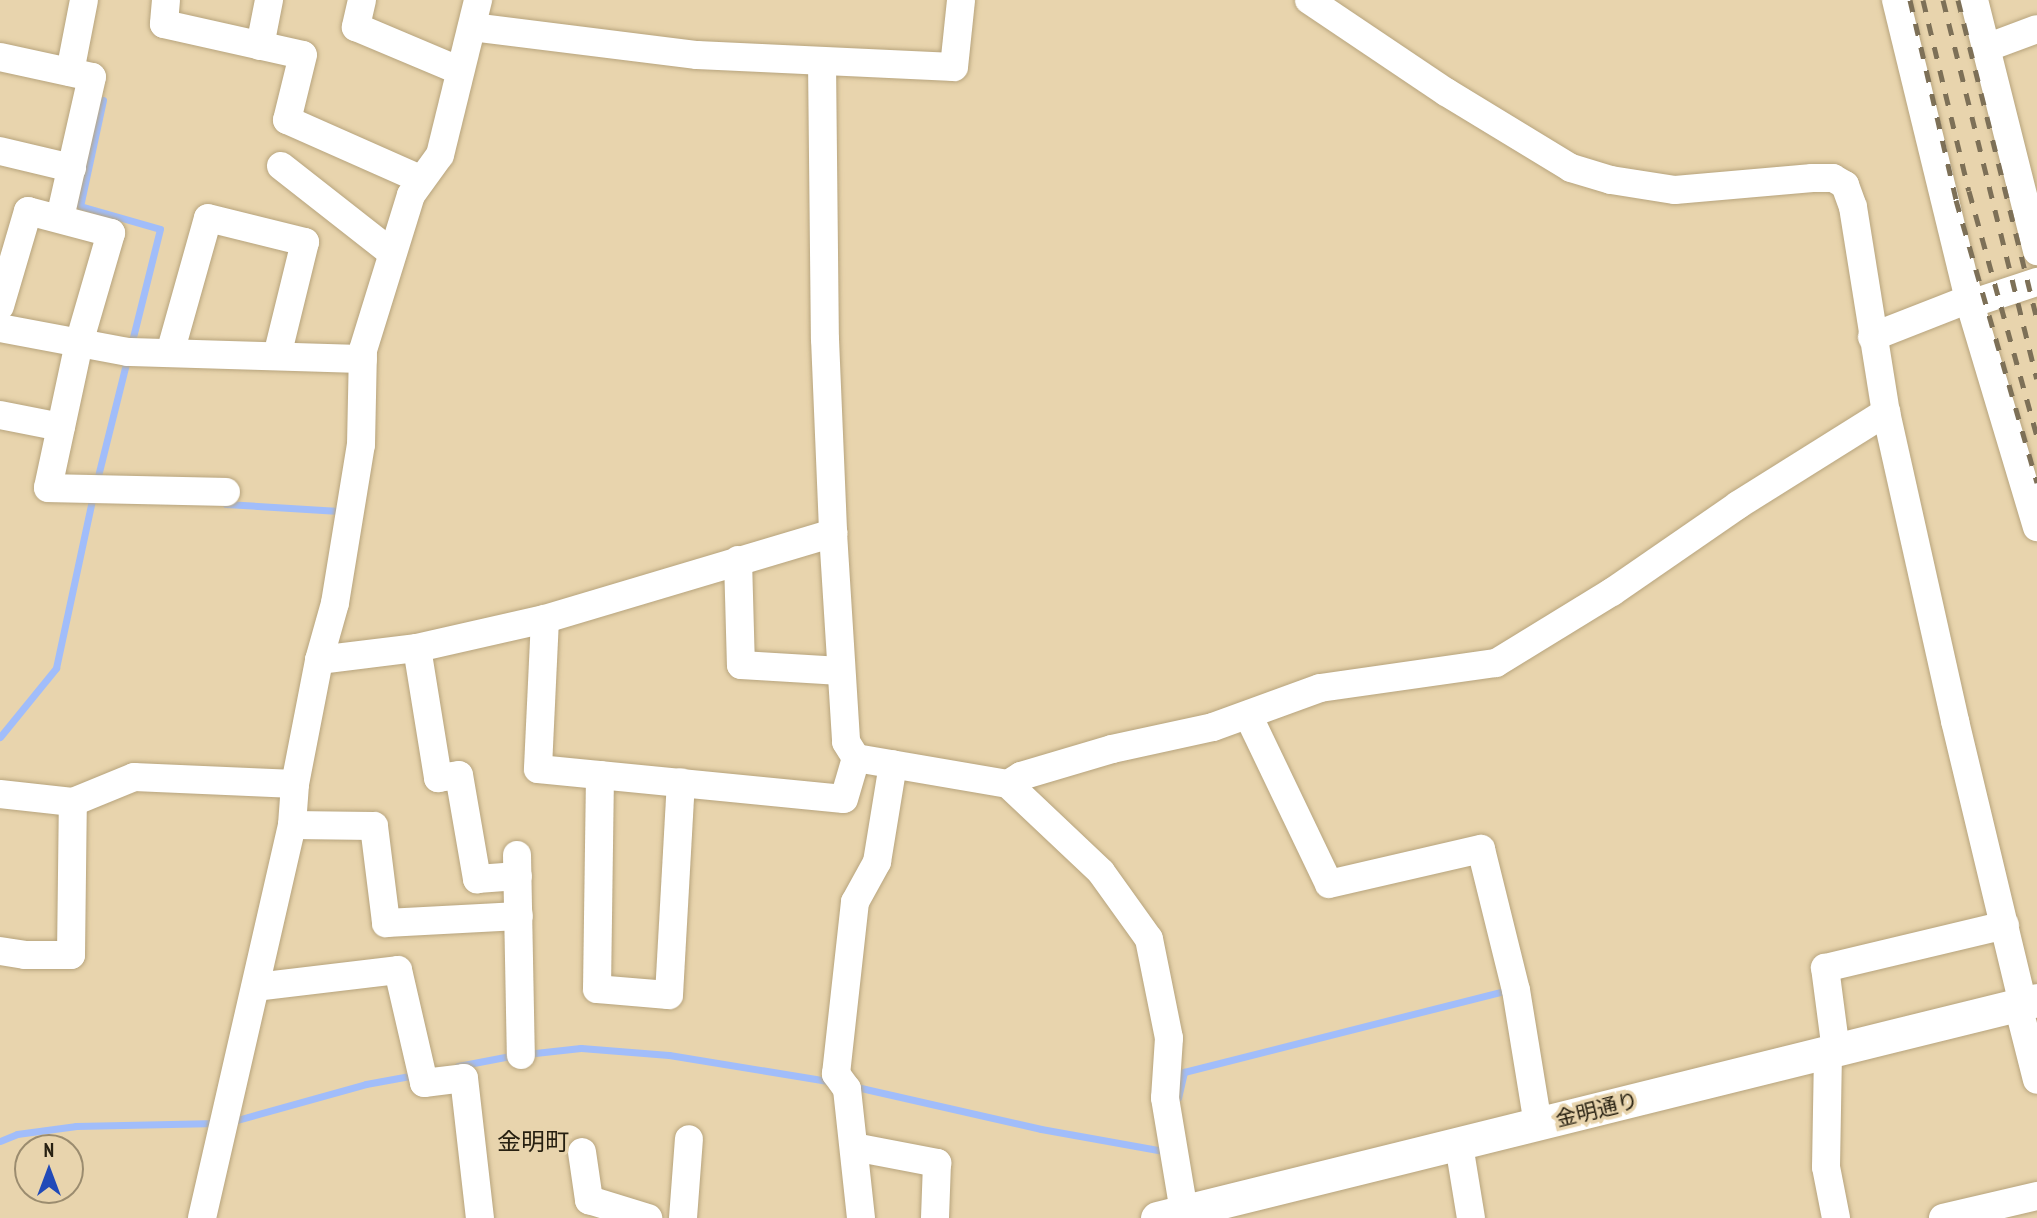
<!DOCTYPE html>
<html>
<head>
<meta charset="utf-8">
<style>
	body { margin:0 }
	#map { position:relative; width:2037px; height:1218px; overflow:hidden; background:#e8d4ad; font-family:"PT Sans Narrow","Noto Sans JP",sans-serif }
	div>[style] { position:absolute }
	.stream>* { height:7px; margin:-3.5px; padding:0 3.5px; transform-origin:3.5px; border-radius:3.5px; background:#a1bdfa }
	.roads { filter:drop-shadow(0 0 2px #b7a47d) drop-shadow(0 0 2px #b7a47d) }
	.minor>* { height:28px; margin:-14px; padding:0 14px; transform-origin:14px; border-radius:14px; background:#fff }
	.tertiary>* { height:33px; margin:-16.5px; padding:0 16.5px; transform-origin:16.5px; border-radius:16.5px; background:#fff }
	.rail>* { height:5px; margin-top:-2.5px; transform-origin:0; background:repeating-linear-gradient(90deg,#7d7057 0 12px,transparent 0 24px) }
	span { translate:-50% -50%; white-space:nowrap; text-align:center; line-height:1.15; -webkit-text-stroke:7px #e8d4ad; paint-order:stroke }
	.street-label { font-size:21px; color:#272011 }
	.quarter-label { font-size:24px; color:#272011 }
	.north { position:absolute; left:14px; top:1134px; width:70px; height:70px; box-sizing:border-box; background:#e8d4ad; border:2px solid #9b8c6f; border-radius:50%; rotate:0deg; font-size:19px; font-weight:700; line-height:28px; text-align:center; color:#272011 }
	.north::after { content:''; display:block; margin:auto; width:24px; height:32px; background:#214ab8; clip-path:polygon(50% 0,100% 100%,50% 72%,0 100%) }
</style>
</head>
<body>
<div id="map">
	<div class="stream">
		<i style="left:103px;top:100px;width:108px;rotate:102.2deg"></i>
		<i style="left:80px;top:206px;width:83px;rotate:16deg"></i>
		<i style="left:160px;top:229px;width:120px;rotate:104deg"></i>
		<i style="left:96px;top:484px;width:132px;rotate:-76deg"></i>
		<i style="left:226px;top:504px;width:113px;rotate:3.5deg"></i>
		<i style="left:0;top:737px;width:89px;rotate:-50.9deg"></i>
		<i style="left:56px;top:668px;width:176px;rotate:-77.9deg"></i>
		<i style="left:526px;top:1054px;width:55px;rotate:-6.2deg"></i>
		<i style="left:581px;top:1048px;width:88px;rotate:4.5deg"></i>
		<i style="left:669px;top:1055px;width:167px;rotate:9.3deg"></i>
		<i style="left:458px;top:1066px;width:58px;rotate:-10.9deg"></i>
		<i style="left:852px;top:1086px;width:194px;rotate:12.8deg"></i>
		<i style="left:1041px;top:1129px;width:130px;rotate:10.2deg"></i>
		<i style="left:1178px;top:1098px;width:27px;rotate:-77deg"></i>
		<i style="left:1184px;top:1072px;width:331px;rotate:-14.2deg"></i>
		<i style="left:230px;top:1122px;width:141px;rotate:-15.6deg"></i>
		<i style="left:366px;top:1084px;width:50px;rotate:-10.4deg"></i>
		<i style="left:0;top:1141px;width:18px;rotate:-22deg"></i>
		<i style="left:17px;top:1134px;width:60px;rotate:-7.7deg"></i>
		<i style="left:76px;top:1126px;width:142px;rotate:-1.2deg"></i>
	</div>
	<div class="roads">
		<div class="minor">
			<i style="left:166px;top:0;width:24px;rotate:95deg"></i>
			<i style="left:164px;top:24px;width:142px;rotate:12.6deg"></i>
			<i style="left:303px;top:55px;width:67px;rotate:103.8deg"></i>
			<i style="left:287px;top:120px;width:145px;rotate:23.9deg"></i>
			<i style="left:362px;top:0;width:28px;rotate:103deg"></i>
			<i style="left:356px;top:27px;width:113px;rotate:22.9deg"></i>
			<i style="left:1309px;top:0;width:165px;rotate:33.9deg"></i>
			<i style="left:1446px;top:92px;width:146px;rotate:31.3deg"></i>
			<i style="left:1571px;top:168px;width:42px;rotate:16.7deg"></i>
			<i style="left:1611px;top:180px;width:65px;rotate:8.9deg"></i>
			<i style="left:1675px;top:190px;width:138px;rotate:-5deg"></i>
			<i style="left:1812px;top:178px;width:21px"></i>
			<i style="left:1833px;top:178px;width:14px;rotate:30deg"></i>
			<i style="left:1845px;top:185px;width:23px;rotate:70deg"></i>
			<i style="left:1853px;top:207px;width:208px;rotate:80.9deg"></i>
			<i style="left:1886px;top:412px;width:317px;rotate:77.4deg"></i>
			<i style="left:1955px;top:721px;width:291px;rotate:76.5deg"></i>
			<i style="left:1896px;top:0;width:313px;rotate:76.3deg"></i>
			<i style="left:1970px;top:304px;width:233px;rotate:73.3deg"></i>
			<i style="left:1974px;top:0;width:259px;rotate:75.9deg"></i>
			<i style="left:472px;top:27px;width:227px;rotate:7.1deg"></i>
			<i style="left:697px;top:55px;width:257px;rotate:2.7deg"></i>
			<i style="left:954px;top:67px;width:67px;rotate:-84deg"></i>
			<i style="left:260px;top:46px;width:47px;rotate:-78.9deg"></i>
			<i style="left:1986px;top:48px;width:54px;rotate:-20.4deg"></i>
			<i style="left:0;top:57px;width:94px;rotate:12.3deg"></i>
			<i style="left:92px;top:77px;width:145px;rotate:102.8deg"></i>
			<i style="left:822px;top:61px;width:278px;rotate:89.4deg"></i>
			<i style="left:825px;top:339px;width:194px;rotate:87.6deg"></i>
			<i style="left:833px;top:533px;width:209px;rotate:86.4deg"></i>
			<i style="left:846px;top:742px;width:19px;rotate:58deg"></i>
			<i style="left:856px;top:758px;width:154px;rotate:9.7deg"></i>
			<i style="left:1008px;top:784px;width:15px;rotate:-32deg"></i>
			<i style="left:1021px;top:776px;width:95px;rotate:-16.5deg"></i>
			<i style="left:1112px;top:749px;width:103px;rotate:-12.3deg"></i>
			<i style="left:1213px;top:727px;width:114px;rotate:-20deg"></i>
			<i style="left:1320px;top:688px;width:178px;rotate:-8.1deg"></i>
			<i style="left:1496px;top:663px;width:136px;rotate:-31.5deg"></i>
			<i style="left:1612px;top:592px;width:153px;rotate:-34.6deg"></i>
			<i style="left:1738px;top:505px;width:175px;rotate:-32.1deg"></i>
			<i style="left:70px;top:72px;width:73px;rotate:-79deg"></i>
			<i style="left:0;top:151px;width:74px;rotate:13.3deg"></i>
			<i style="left:281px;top:166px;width:141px;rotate:38.1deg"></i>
			<i style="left:1970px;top:304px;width:71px;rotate:-18.2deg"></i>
			<i style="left:0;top:306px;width:99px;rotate:-73.6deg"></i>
			<i style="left:28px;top:211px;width:86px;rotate:14.8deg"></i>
			<i style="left:111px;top:233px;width:115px;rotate:106.2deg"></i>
			<i style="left:79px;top:343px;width:148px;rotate:102.1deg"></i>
			<i style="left:48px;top:488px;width:178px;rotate:1.3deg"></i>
			<i style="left:0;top:328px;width:130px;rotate:10.6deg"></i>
			<i style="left:128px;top:352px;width:235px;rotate:1.7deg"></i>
			<i style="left:1872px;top:337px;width:104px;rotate:-21.4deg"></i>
			<i style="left:170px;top:353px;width:140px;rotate:-74.3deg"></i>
			<i style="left:208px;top:218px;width:100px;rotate:13.9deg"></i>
			<i style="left:305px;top:242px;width:117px;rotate:103.8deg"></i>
			<i style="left:0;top:415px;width:62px;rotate:11.1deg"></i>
			<i style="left:738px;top:560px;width:105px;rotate:88.4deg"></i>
			<i style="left:741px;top:665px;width:100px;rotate:3.4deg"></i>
			<i style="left:545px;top:619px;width:150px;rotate:92.7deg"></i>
			<i style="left:538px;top:769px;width:307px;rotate:5.6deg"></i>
			<i style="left:844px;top:799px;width:43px;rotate:-73.7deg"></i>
			<i style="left:417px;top:648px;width:132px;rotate:80.8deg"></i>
			<i style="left:438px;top:778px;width:21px;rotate:-8deg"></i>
			<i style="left:459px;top:775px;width:106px;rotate:80.2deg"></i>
			<i style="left:477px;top:879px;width:41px;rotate:-4.2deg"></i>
			<i style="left:319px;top:660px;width:99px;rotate:-7deg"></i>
			<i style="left:417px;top:648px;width:131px;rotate:-12.8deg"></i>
			<i style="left:545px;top:619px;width:301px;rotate:-16.6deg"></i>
			<i style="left:1248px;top:715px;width:187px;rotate:64.4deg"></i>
			<i style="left:1329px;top:884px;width:156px;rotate:-13deg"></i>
			<i style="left:1481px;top:849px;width:145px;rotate:76.1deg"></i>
			<i style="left:1516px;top:990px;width:137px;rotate:80.7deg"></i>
			<i style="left:600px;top:775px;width:214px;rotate:90.8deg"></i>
			<i style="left:597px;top:989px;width:72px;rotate:4.8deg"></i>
			<i style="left:669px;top:995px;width:213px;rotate:-86.8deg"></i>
			<i style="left:1008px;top:784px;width:128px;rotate:43.4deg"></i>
			<i style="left:1101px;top:872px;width:82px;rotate:54.4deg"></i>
			<i style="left:1149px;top:939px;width:101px;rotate:78.6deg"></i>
			<i style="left:1169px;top:1038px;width:60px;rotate:93.8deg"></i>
			<i style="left:1165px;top:1098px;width:122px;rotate:80.5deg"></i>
			<i style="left:0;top:794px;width:73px;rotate:6.3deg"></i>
			<i style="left:73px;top:802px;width:66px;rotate:-22.3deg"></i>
			<i style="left:134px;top:777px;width:161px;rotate:2.5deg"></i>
			<i style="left:292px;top:825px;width:82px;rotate:0.7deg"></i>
			<i style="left:374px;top:826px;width:98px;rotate:82.9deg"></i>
			<i style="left:386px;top:923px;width:133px;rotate:-3deg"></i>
			<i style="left:517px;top:855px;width:200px;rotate:88.9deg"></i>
			<i style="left:0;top:951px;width:25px;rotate:9deg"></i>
			<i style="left:25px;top:955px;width:46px"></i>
			<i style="left:71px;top:955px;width:153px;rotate:-89.3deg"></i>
			<i style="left:256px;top:987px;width:143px;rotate:-6.8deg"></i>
			<i style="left:398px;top:970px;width:116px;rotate:77deg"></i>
			<i style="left:424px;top:1083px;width:40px;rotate:-7.1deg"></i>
			<i style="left:464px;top:1078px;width:141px;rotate:83.5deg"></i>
			<i style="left:2018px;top:1005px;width:77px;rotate:75.8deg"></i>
			<i style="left:1836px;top:1051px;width:84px;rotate:-97.5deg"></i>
			<i style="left:1825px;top:968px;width:185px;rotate:-13.4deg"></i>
			<i style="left:1828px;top:1053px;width:114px;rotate:91deg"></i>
			<i style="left:1826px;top:1167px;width:52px;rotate:78.9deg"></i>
			<i style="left:1459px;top:1145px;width:74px;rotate:80.7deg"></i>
			<i style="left:854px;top:1147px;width:85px;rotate:10.9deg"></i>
			<i style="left:937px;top:1163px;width:55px;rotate:92.1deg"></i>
			<i style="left:582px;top:1152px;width:49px;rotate:81.7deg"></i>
			<i style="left:589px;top:1200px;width:62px;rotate:17deg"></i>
			<i style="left:202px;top:1218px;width:403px;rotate:-77.1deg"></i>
			<i style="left:292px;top:825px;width:41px;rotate:-85.8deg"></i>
			<i style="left:295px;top:784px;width:126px;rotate:-79deg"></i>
			<i style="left:319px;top:660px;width:59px;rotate:-74.3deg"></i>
			<i style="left:335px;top:603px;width:160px;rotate:-80.7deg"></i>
			<i style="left:361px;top:445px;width:95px;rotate:-88.8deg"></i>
			<i style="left:363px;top:350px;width:162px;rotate:-72.8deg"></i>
			<i style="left:411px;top:195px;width:49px;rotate:-54.1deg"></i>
			<i style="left:440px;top:155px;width:160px;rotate:-76.2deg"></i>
			<i style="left:683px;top:1218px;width:79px;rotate:-85.7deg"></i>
			<i style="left:861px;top:1218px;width:130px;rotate:-96.2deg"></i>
			<i style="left:847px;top:1089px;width:19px;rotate:-126deg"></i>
			<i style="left:836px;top:1074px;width:173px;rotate:-83.7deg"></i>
			<i style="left:855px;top:902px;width:46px;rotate:-61.2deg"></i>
			<i style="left:877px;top:862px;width:99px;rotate:-80.7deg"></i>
			<i style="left:1943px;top:1218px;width:97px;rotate:-13.2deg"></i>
		</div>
		<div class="tertiary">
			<i style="left:1157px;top:1218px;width:907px;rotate:-13.91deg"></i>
		</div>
	</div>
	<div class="rail">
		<i style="left:1910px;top:0;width:205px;rotate:77deg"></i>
		<i style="left:1956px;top:200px;width:294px;rotate:74deg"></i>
		<i style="left:1923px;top:0;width:196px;rotate:76.5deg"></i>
		<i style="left:1969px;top:191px;width:255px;rotate:74.5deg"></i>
		<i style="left:1943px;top:0;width:390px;rotate:76.1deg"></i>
		<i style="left:1958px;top:0;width:330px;rotate:76.1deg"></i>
	</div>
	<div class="street-label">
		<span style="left:1597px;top:1110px;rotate:-14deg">金明通り</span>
	</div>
	<div class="quarter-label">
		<span style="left:533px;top:1142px">金明町</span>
	</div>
	<div class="north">N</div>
</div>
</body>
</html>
